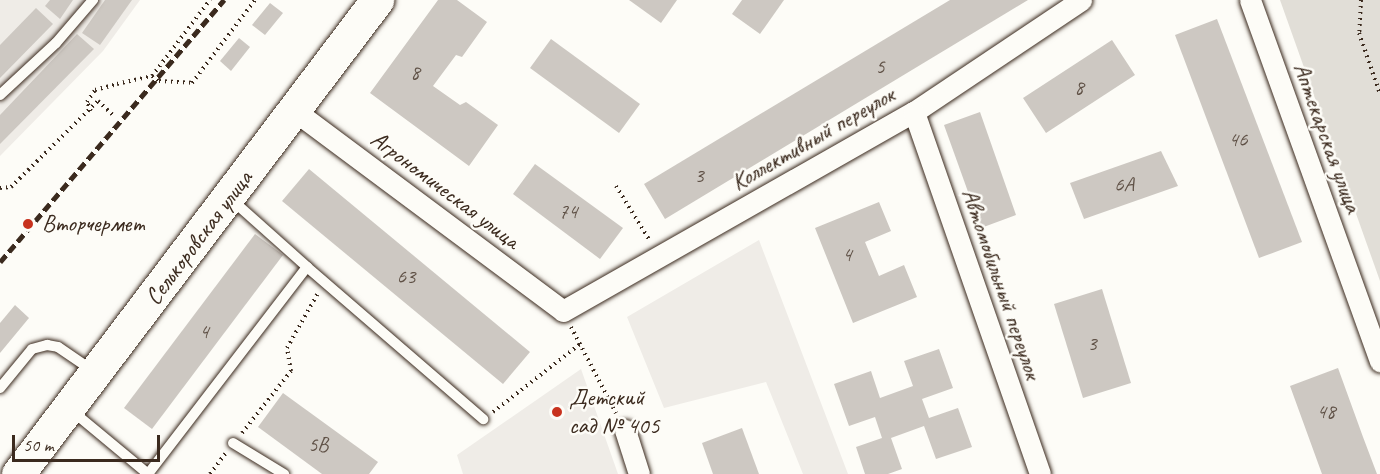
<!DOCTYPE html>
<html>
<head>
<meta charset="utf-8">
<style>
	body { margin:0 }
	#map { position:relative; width:1380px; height:474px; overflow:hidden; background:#fdfcf7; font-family:Caveat,sans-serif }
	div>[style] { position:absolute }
	.built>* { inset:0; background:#efece7 }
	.green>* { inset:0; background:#e1ded7 }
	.building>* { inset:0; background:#cdc8c2 }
	.path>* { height:4px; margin-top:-2px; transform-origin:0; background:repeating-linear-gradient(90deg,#3b2a1e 0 1.5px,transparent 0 6px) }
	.roads { filter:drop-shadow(0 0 2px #3b2a1e) drop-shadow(0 0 2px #3b2a1e) }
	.service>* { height:10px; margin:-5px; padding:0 5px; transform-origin:5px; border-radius:5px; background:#fdfcf7 }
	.minor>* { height:21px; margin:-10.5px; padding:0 10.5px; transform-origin:10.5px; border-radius:10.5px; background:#fdfcf7 }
	.primary>* { height:33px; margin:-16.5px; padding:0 16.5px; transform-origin:16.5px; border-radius:16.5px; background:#fdfcf7 }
	.rail>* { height:4.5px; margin-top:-2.25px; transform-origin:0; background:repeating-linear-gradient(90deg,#3b2a1e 0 9px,transparent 0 13.5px) }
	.dots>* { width:16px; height:16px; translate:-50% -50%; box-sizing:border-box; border:3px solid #fdfcf7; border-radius:50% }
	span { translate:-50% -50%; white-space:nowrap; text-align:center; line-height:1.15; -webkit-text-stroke:5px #fdfcf7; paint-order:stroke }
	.number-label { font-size:21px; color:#605247 }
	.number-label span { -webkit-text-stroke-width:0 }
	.street-label { font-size:24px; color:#3b2a1e }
	.poi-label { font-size:24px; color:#3b2a1e }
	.left { translate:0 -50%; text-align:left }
	.scale { position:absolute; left:12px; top:435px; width:148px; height:27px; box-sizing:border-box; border:3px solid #3b2a1e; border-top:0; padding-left:8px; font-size:18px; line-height:21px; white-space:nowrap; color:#3b2a1e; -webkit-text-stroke:4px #fdfcf7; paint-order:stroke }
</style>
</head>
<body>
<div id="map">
	<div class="built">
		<i style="clip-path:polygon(0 0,140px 0,103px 51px,0 156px)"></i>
		<i style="clip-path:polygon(759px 240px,848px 474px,803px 474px,766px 382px,664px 408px,627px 317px)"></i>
		<i style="clip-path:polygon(581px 369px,618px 474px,463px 474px,457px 455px)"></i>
	</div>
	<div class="green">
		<i style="clip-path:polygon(1280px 0,1380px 0,1380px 281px)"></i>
	</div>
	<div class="building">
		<i style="clip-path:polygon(50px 0,73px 0,60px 19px,45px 6px)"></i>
		<i style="clip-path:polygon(105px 0,132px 0,100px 45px,82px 33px)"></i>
		<i style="clip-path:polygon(438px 0,457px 0,487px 22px,462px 57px,456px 55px,433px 86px,460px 105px,466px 102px,498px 125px,469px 166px,370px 93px)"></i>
		<i style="clip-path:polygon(629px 0,677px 0,661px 23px)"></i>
		<i style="clip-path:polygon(742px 0,784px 0,760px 34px,732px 14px)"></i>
		<i style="clip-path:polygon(950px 0,1028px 0,665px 219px,644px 184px)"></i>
		<i style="clip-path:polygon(270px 3px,283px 13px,265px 35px,252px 25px)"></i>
		<i style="clip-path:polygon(36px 8px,53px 24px,0 78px,0 45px)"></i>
		<i style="clip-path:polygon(1217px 19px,1302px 242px,1259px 258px,1175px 35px)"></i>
		<i style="clip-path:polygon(77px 34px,94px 49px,0 144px,0 115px)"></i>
		<i style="clip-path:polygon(239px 38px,250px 47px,231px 71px,220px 61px)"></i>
		<i style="clip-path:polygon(551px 39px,640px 104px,619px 133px,530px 68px)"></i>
		<i style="clip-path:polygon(1112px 40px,1135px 75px,1046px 133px,1023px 98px)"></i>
		<i style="clip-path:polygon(980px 112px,1016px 215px,981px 228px,944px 125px)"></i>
		<i style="clip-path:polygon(1161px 151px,1178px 186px,1084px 219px,1070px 183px)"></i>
		<i style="clip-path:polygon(535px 164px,623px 228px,600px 259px,513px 194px)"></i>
		<i style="clip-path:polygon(309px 169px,530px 352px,503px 384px,282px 201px)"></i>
		<i style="clip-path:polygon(879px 202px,891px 231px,865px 242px,879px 276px,904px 265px,917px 297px,853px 323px,815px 228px)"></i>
		<i style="clip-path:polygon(255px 234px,283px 255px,152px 429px,124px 408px)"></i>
		<i style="clip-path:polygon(1102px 289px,1131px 383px,1083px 398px,1054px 304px)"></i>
		<i style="clip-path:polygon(15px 305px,29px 318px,0 353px,0 323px)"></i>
		<i style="clip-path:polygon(939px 349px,953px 388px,922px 399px,929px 418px,958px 408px,972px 447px,936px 459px,924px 426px,891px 438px,902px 469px,888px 474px,865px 474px,856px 447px,882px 438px,875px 417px,849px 426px,834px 384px,871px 371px,880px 398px,913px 386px,904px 361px)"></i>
		<i style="clip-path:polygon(1338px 368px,1363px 437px,1377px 474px,1322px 474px,1290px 386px)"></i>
		<i style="clip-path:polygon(283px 393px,378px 462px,369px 474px,322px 474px,258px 427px)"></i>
		<i style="clip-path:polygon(742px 428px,759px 474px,713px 474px,702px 443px)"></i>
	</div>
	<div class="path">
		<i style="left:1361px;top:0;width:33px;rotate:93deg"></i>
		<i style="left:1359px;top:33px;width:65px;rotate:71deg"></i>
		<i style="left:152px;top:76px;width:96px;rotate:-52.7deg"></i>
		<i style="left:91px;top:111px;width:10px;rotate:-114deg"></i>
		<i style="left:87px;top:102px;width:14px;rotate:-56deg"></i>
		<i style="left:95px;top:90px;width:23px;rotate:-15deg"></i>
		<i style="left:117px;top:84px;width:36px;rotate:-13deg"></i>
		<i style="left:152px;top:76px;width:9px;rotate:36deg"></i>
		<i style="left:159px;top:81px;width:33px;rotate:3deg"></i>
		<i style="left:192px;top:83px;width:104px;rotate:-52.8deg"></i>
		<i style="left:616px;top:186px;width:65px;rotate:58.3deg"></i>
		<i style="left:0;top:188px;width:11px;rotate:-5deg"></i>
		<i style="left:11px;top:187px;width:122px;rotate:-44.7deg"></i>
		<i style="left:98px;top:101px;width:23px;rotate:43deg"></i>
		<i style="left:571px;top:327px;width:97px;rotate:62.4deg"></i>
		<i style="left:493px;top:412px;width:110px;rotate:-38deg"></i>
		<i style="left:242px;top:433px;width:79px;rotate:-51.7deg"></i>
		<i style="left:291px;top:371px;width:23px;rotate:-100deg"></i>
		<i style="left:287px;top:348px;width:63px;rotate:-60.6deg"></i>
		<i style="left:210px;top:474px;width:26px;rotate:-53deg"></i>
	</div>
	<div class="roads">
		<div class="service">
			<i style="left:0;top:95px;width:76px;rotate:-42.9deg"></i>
			<i style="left:56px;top:43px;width:57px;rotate:-49.3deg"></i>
			<i style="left:231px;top:199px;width:102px;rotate:41.8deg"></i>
			<i style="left:0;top:388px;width:50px;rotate:-50.6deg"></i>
			<i style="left:32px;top:349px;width:16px;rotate:-15deg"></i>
			<i style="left:47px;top:345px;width:11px;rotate:10deg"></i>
			<i style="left:58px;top:347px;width:42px;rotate:34.4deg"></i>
			<i style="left:71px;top:410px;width:100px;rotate:39.7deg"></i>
			<i style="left:148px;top:474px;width:261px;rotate:-52.5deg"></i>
			<i style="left:307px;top:267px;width:233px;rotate:40.8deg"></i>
			<i style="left:233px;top:443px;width:60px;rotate:31.3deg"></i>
		</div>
		<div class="minor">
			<i style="left:1250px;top:0;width:384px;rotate:70.2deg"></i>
			<i style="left:295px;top:111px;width:334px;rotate:36.7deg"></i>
			<i style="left:563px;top:311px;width:403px;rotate:-29.6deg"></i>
			<i style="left:914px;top:112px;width:201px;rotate:-33.8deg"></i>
			<i style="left:914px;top:112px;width:383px;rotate:70.8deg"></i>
			<i style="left:625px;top:430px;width:46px;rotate:72.3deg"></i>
		</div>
		<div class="primary">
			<i style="left:18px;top:474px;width:595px;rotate:-52.86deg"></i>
		</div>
	</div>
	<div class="rail">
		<i style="left:0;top:262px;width:345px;rotate:-49.5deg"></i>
	</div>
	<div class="dots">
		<i style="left:28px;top:224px;background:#c8321e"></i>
		<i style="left:557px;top:412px;background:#c8321e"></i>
	</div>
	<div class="number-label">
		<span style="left:880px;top:66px">5</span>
		<span style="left:415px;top:72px">8</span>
		<span style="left:1079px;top:87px">8</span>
		<span style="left:1238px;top:139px">46</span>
		<span style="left:699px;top:175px">3</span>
		<span style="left:1124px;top:184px">6А</span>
		<span style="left:568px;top:211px">74</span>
		<span style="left:847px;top:254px">4</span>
		<span style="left:406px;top:276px">63</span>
		<span style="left:204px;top:331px">4</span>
		<span style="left:1092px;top:343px">3</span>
		<span style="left:1326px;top:411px">48</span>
		<span style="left:318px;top:444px">5В</span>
	</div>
	<div class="street-label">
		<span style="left:1327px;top:138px;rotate:70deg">Аптекарская улица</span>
		<span style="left:813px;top:139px;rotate:-30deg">Коллективный переулок</span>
		<span style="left:445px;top:190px;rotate:37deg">Агрономическая улица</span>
		<span style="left:199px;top:238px;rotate:-53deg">Селькоровская улица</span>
		<span style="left:1001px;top:284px;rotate:71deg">Автомобильный переулок</span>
	</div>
	<div class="poi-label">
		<span class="left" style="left:42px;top:224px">Вторчермет</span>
		<span class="left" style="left:569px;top:412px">Детский<br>сад № 405</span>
	</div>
	<div class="scale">50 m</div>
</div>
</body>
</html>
